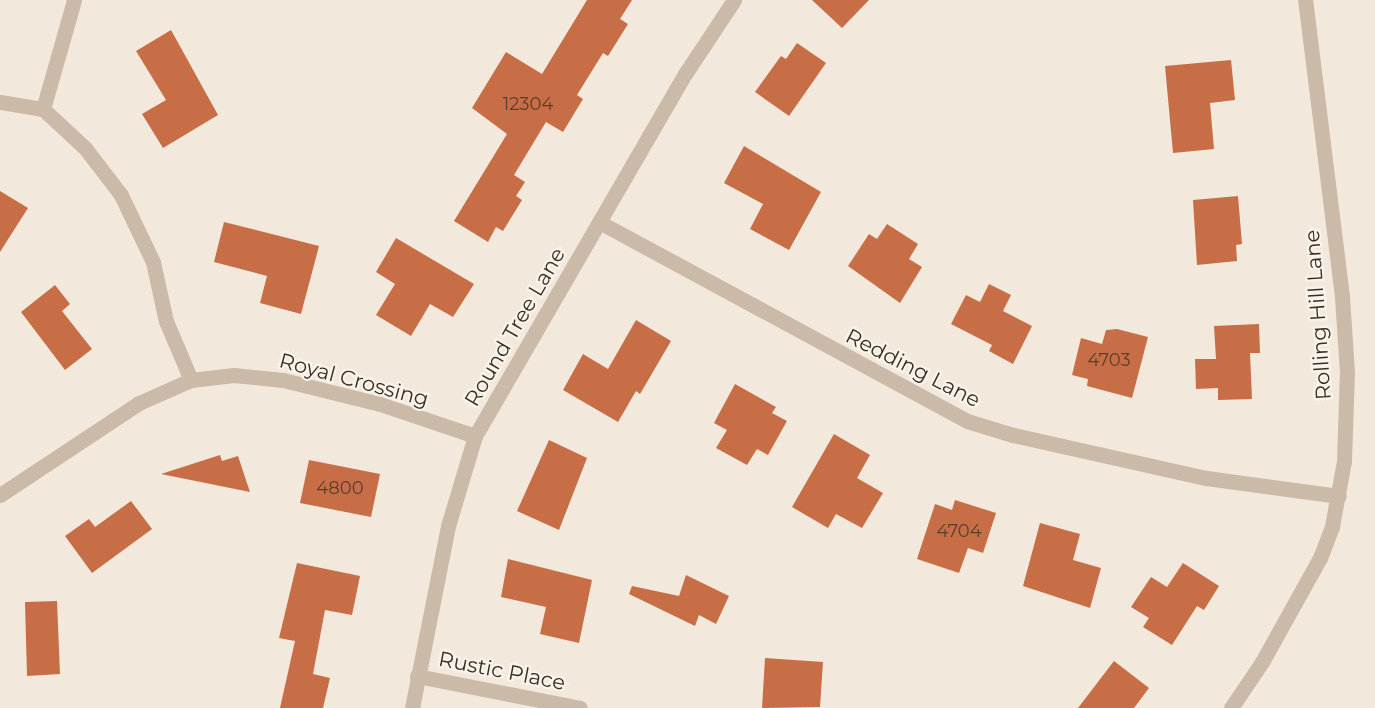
<!DOCTYPE html>
<html>
<head>
<meta charset="utf-8">
<style>
	body { margin:0 }
	#map { position:relative; width:1375px; height:708px; overflow:hidden; background:#f2e9dc; font-family:Montserrat,sans-serif }
	div>[style] { position:absolute }
	.building>* { inset:0; background:#c76e46 }
	.minor>* { height:15px; margin:-7.5px; padding:0 7.5px; transform-origin:7.5px; border-radius:7.5px; background:#cbbaa8 }
	span { translate:-50% -50%; white-space:nowrap; text-align:center; line-height:1.15; -webkit-text-stroke:4.5px #faf3e9; paint-order:stroke }
	.number-label { font-size:18px; color:#5b3e30 }
	.number-label span { -webkit-text-stroke-width:0 }
	.street-label { font-size:21px; color:#372e28 }
</style>
</head>
<body>
<div id="map">
	<div class="building">
		<i style="clip-path:polygon(587px 0,632px 0,620px 19px,628px 24px,608px 56px,603px 53px,577px 95px,583px 99px,563px 132px,546px 122px,514px 175px,525px 182px,516px 196px,522px 200px,503px 231px,496px 227px,488px 242px,454px 221px,507px 134px,472px 108px,506px 52px,542px 74px)"></i>
		<i style="clip-path:polygon(812px 0,869px 0,842px 28px)"></i>
		<i style="clip-path:polygon(171px 30px,218px 115px,163px 148px,142px 114px,166px 100px,136px 51px)"></i>
		<i style="clip-path:polygon(797px 43px,826px 63px,789px 116px,755px 92px,781px 56px,786px 59px)"></i>
		<i style="clip-path:polygon(1231px 60px,1235px 100px,1210px 103px,1214px 149px,1173px 153px,1165px 66px)"></i>
		<i style="clip-path:polygon(744px 146px,821px 192px,789px 250px,750px 229px,763px 204px,724px 183px)"></i>
		<i style="clip-path:polygon(0 191px,28px 208px,0 252px)"></i>
		<i style="clip-path:polygon(1238px 196px,1242px 244px,1236px 245px,1237px 261px,1197px 265px,1193px 200px)"></i>
		<i style="clip-path:polygon(224px 222px,319px 246px,301px 314px,260px 303px,267px 276px,214px 262px)"></i>
		<i style="clip-path:polygon(887px 224px,918px 244px,909px 259px,922px 267px,900px 303px,848px 266px,869px 234px,877px 239px)"></i>
		<i style="clip-path:polygon(396px 238px,474px 284px,453px 317px,430px 304px,411px 336px,376px 315px,395px 284px,376px 272px)"></i>
		<i style="clip-path:polygon(989px 284px,1011px 295px,1003px 311px,1032px 326px,1013px 364px,989px 351px,992px 345px,951px 324px,966px 295px,980px 302px)"></i>
		<i style="clip-path:polygon(55px 285px,70px 304px,62px 311px,92px 349px,65px 370px,21px 312px)"></i>
		<i style="clip-path:polygon(636px 320px,671px 341px,640px 394px,636px 391px,618px 422px,563px 390px,583px 354px,608px 369px)"></i>
		<i style="clip-path:polygon(1259px 324px,1260px 353px,1250px 353px,1252px 399px,1218px 400px,1218px 388px,1196px 389px,1195px 359px,1216px 359px,1214px 326px)"></i>
		<i style="clip-path:polygon(1117px 329px,1148px 337px,1132px 398px,1087px 386px,1088px 379px,1072px 375px,1081px 338px,1102px 344px,1106px 330px)"></i>
		<i style="clip-path:polygon(735px 384px,776px 407px,772px 413px,787px 421px,768px 455px,757px 449px,747px 465px,716px 448px,727px 430px,714px 423px)"></i>
		<i style="clip-path:polygon(834px 434px,870px 455px,857px 478px,883px 493px,862px 528px,836px 514px,828px 528px,792px 507px)"></i>
		<i style="clip-path:polygon(549px 440px,587px 458px,559px 530px,517px 511px)"></i>
		<i style="clip-path:polygon(220px 455px,222px 461px,238px 456px,250px 492px,161px 474px)"></i>
		<i style="clip-path:polygon(309px 460px,380px 474px,371px 517px,300px 503px)"></i>
		<i style="clip-path:polygon(955px 500px,996px 513px,983px 553px,968px 548px,959px 573px,917px 559px,935px 504px,952px 510px)"></i>
		<i style="clip-path:polygon(131px 501px,152px 529px,92px 573px,65px 536px,89px 519px,95px 527px)"></i>
		<i style="clip-path:polygon(1040px 523px,1080px 534px,1073px 560px,1101px 568px,1090px 608px,1023px 586px)"></i>
		<i style="clip-path:polygon(508px 559px,592px 580px,579px 643px,540px 634px,546px 607px,501px 597px)"></i>
		<i style="clip-path:polygon(297px 563px,360px 576px,352px 615px,325px 610px,313px 674px,330px 678px,323px 708px,280px 708px,295px 641px,279px 638px)"></i>
		<i style="clip-path:polygon(1183px 563px,1219px 586px,1204px 610px,1197px 606px,1172px 645px,1143px 627px,1149px 618px,1131px 607px,1151px 577px,1167px 587px)"></i>
		<i style="clip-path:polygon(686px 575px,729px 596px,716px 624px,699px 615px,695px 626px,629px 594px,632px 586px,679px 596px)"></i>
		<i style="clip-path:polygon(57px 601px,60px 674px,27px 676px,25px 602px)"></i>
		<i style="clip-path:polygon(765px 658px,823px 662px,820px 707px,762px 708px)"></i>
		<i style="clip-path:polygon(1114px 661px,1149px 688px,1134px 708px,1078px 708px)"></i>
	</div>
	<div class="minor">
		<i style="left:0;top:102px;width:44px;rotate:9.2deg"></i>
		<i style="left:43px;top:109px;width:57px;rotate:42.9deg"></i>
		<i style="left:85px;top:148px;width:59px;rotate:52.5deg"></i>
		<i style="left:121px;top:195px;width:74px;rotate:64.5deg"></i>
		<i style="left:153px;top:262px;width:60px;rotate:77.6deg"></i>
		<i style="left:166px;top:321px;width:64px;rotate:67deg"></i>
		<i style="left:43px;top:109px;width:113px;rotate:-74.1deg"></i>
		<i style="left:601px;top:223px;width:416px;rotate:28.4deg"></i>
		<i style="left:967px;top:421px;width:48px;rotate:16.9deg"></i>
		<i style="left:1013px;top:435px;width:198px;rotate:12.6deg"></i>
		<i style="left:1206px;top:478px;width:134px;rotate:7.7deg"></i>
		<i style="left:0;top:495px;width:167px;rotate:-33.5deg"></i>
		<i style="left:139px;top:403px;width:57px;rotate:-23.9deg"></i>
		<i style="left:191px;top:380px;width:43px;rotate:-6.6deg"></i>
		<i style="left:234px;top:375px;width:49px;rotate:5.8deg"></i>
		<i style="left:283px;top:380px;width:100px;rotate:13.9deg"></i>
		<i style="left:380px;top:404px;width:100px;rotate:18.6deg"></i>
		<i style="left:417px;top:676px;width:166px;rotate:11.1deg"></i>
		<i style="left:412px;top:708px;width:186px;rotate:-78.8deg"></i>
		<i style="left:448px;top:526px;width:94px;rotate:-73.3deg"></i>
		<i style="left:475px;top:436px;width:419px;rotate:-59.9deg"></i>
		<i style="left:685px;top:74px;width:89px;rotate:-56.5deg"></i>
		<i style="left:1231px;top:708px;width:55px;rotate:-56deg"></i>
		<i style="left:1262px;top:662px;width:119px;rotate:-60.9deg"></i>
		<i style="left:1320px;top:558px;width:34px;rotate:-69deg"></i>
		<i style="left:1332px;top:526px;width:66px;rotate:-79.5deg"></i>
		<i style="left:1344px;top:461px;width:89px;rotate:-88.1deg"></i>
		<i style="left:1347px;top:372px;width:76px;rotate:-93.8deg"></i>
		<i style="left:1342px;top:296px;width:298px;rotate:-97.1deg"></i>
	</div>
	<div class="number-label">
		<span style="left:528px;top:104px">12304</span>
		<span style="left:1109px;top:360px">4703</span>
		<span style="left:340px;top:488px">4800</span>
		<span style="left:959px;top:531px">4704</span>
	</div>
	<div class="street-label">
		<span style="left:1318px;top:315px;rotate:-94deg">Rolling Hill Lane</span>
		<span style="left:515px;top:327px;rotate:-60deg">Round Tree Lane</span>
		<span style="left:913px;top:368px;rotate:27deg">Redding Lane</span>
		<span style="left:354px;top:380px;rotate:15deg">Royal Crossing</span>
		<span style="left:502px;top:671px;rotate:11deg">Rustic Place</span>
	</div>
</div>
</body>
</html>
